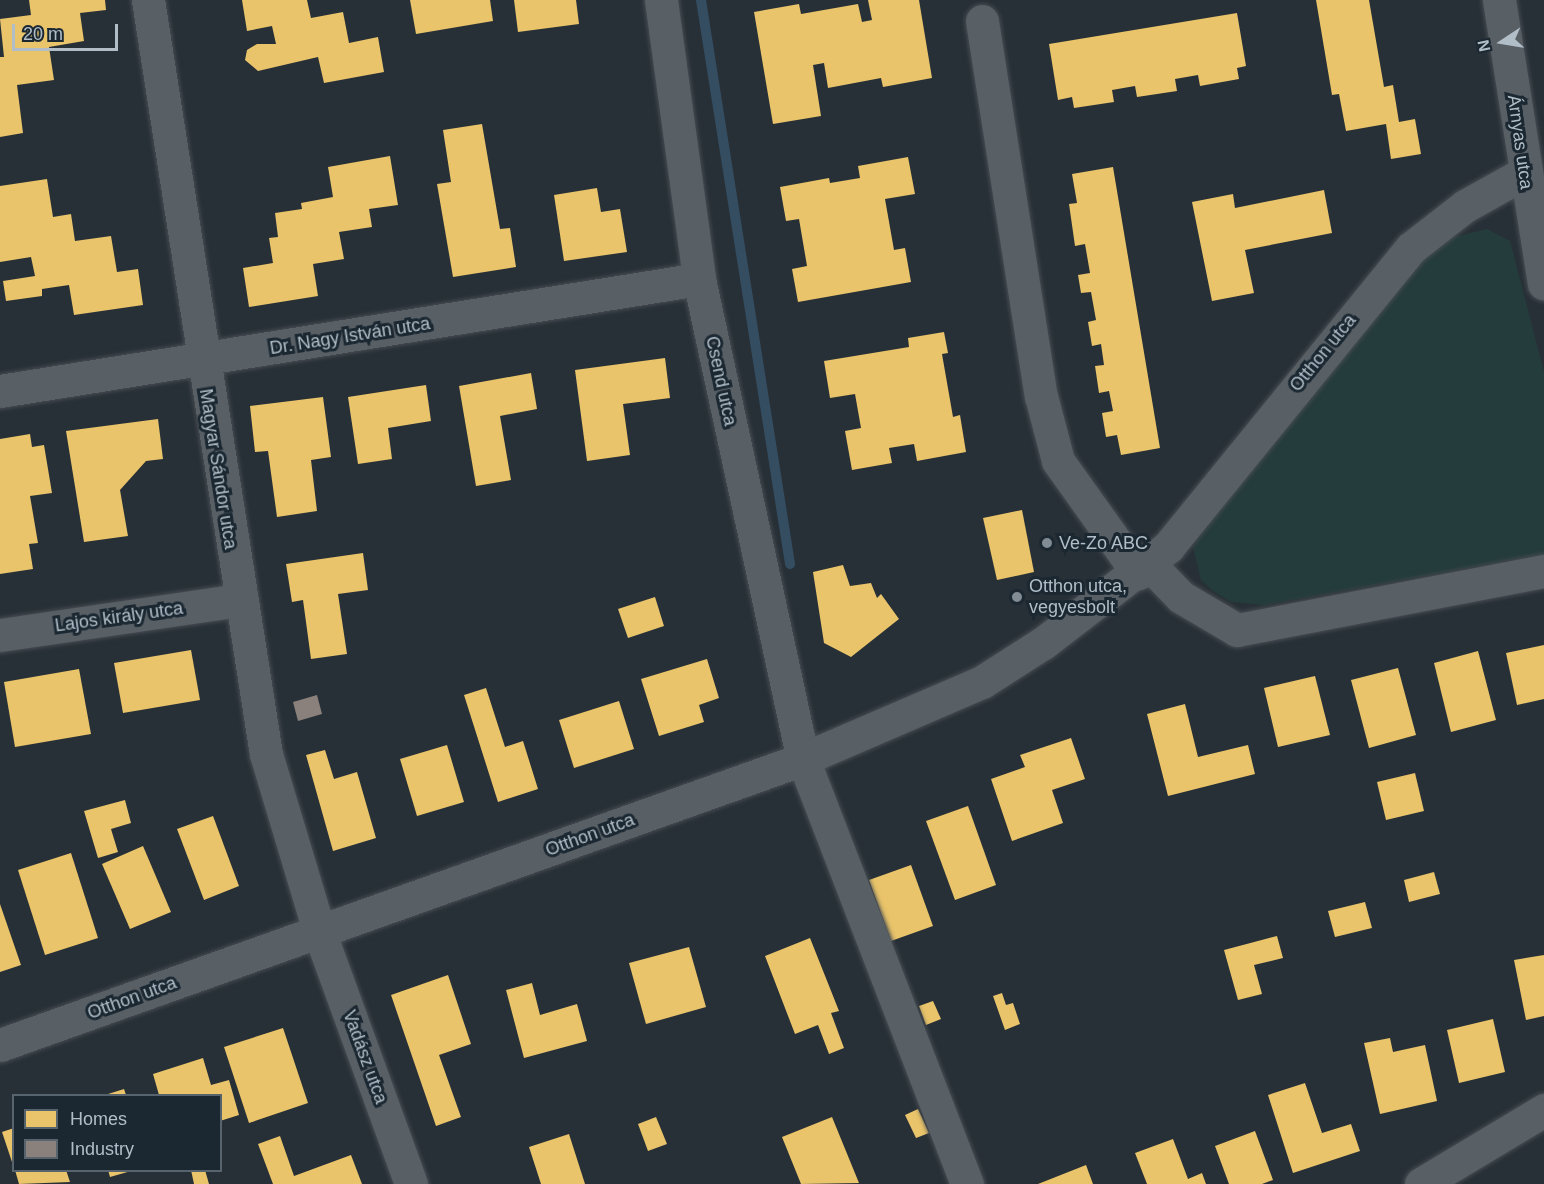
<!DOCTYPE html>
<html>
<head>
<meta charset="utf-8">
<style>
	body { margin:0 }
	#map { position:relative; width:1544px; height:1184px; overflow:hidden; background:#283037; font-family:Arial,sans-serif }
	div>[style] { position:absolute }
	.green>* { inset:0; background:#253c3c }
	.homes>* { inset:0; background:#e9c46a }
	.industry>* { inset:0; background:#8a817c }
	.stream>* { height:10px; margin:-5px; padding:0 5px; transform-origin:5px; border-radius:5px; background:#344d61 }
	.roads { filter:drop-shadow(0 0 2px #464c52) drop-shadow(0 0 2px #464c52) }
	.minor>* { height:33px; margin:-16.5px; padding:0 16.5px; transform-origin:16.5px; border-radius:16.5px; background:#585f65 }
	.dots>* { width:16px; height:16px; translate:-50% -50%; box-sizing:border-box; border:3px solid #1b2832; border-radius:50% }
	span { translate:-50% -50%; white-space:nowrap; text-align:center; line-height:1.15; -webkit-text-stroke:6px #1b2832; paint-order:stroke }
	.street-label { font-size:18px; color:#b1bec8 }
	.poi-label { font-size:18px; color:#b1bec8 }
	.left { translate:0 -50%; text-align:left }
	.legend { position:absolute; left:12px; top:1094px; width:210px; height:78px; box-sizing:border-box; background:#1b2832; border:2px solid #57646e; margin:0; padding:8px 10px; list-style:none; font-size:18px; color:#b1bec8 }
	.legend li { display:flex; align-items:center; gap:12px; height:30px }
	.legend b { width:30px; border:2px solid #57646e }
	.north { position:absolute; left:1472px; top:12px; width:60px; height:60px; -webkit-text-stroke:4px #1b2832; paint-order:stroke; rotate:258deg; font-size:16px; font-weight:700; line-height:24px; text-align:center; color:#b1bec8 }
	.north::after { content:''; display:block; margin:auto; width:21px; height:27px; background:#b1bec8; clip-path:polygon(50% 0,100% 100%,50% 72%,0 100%) }
	.scale { position:absolute; left:12px; top:24px; width:106px; height:27px; box-sizing:border-box; border:3px solid #b1bec8; border-top:0; padding-left:8px; font-size:18px; line-height:21px; white-space:nowrap; color:#b1bec8; -webkit-text-stroke:4px #1b2832; paint-order:stroke }
</style>
</head>
<body>
<div id="map">
	<div class="green">
		<i style="clip-path:polygon(1487px 229px,1510px 241px,1544px 372px,1544px 554px,1265px 605px,1231px 602px,1213px 591px,1201px 580px,1193px 547px,1206px 527px,1407px 274px,1433px 250px,1454px 237px)"></i>
	</div>
	<div class="homes">
		<i style="clip-path:polygon(29px 0,105px 0,106px 10px,80px 13px,84px 41px,49px 47px,54px 80px,17px 85px,23px 133px,0 137px,0 57px,4px 57px,0 19px,31px 15px)"></i>
		<i style="clip-path:polygon(242px 0,307px 0,311px 18px,343px 12px,349px 43px,378px 37px,384px 72px,324px 83px,318px 57px,258px 71px,245px 60px,247px 50px,257px 44px,276px 44px,272px 26px,247px 31px)"></i>
		<i style="clip-path:polygon(410px 0,490px 0,493px 21px,416px 34px)"></i>
		<i style="clip-path:polygon(514px 0,576px 0,579px 24px,518px 32px)"></i>
		<i style="clip-path:polygon(868px 0,919px 0,932px 78px,883px 87px,881px 78px,828px 88px,824px 63px,813px 65px,821px 116px,773px 124px,754px 12px,799px 4px,801px 14px,858px 4px,862px 22px,872px 20px)"></i>
		<i style="clip-path:polygon(1316px 0,1369px 0,1384px 87px,1393px 85px,1399px 122px,1415px 119px,1421px 154px,1391px 159px,1386px 124px,1346px 131px,1339px 94px,1332px 95px)"></i>
		<i style="clip-path:polygon(1237px 13px,1246px 66px,1237px 68px,1239px 79px,1200px 86px,1198px 75px,1175px 79px,1177px 91px,1137px 97px,1135px 86px,1112px 90px,1114px 102px,1074px 108px,1072px 97px,1058px 100px,1049px 44px)"></i>
		<i style="clip-path:polygon(482px 124px,500px 229px,510px 228px,516px 267px,453px 277px,437px 184px,451px 182px,443px 130px)"></i>
		<i style="clip-path:polygon(390px 156px,398px 205px,369px 209px,372px 227px,339px 232px,344px 259px,313px 264px,318px 296px,249px 307px,243px 268px,273px 263px,269px 238px,278px 237px,275px 213px,302px 209px,301px 203px,333px 197px,328px 167px)"></i>
		<i style="clip-path:polygon(908px 157px,915px 194px,885px 199px,894px 250px,905px 248px,911px 282px,798px 302px,792px 269px,807px 266px,799px 219px,786px 221px,780px 187px,829px 178px,830px 183px,860px 178px,858px 166px)"></i>
		<i style="clip-path:polygon(1113px 167px,1160px 448px,1121px 455px,1117px 435px,1106px 437px,1102px 413px,1113px 411px,1109px 391px,1099px 393px,1095px 366px,1104px 365px,1101px 344px,1092px 346px,1088px 322px,1096px 320px,1091px 292px,1081px 293px,1078px 275px,1090px 273px,1085px 244px,1075px 246px,1069px 204px,1077px 203px,1072px 174px)"></i>
		<i style="clip-path:polygon(47px 179px,53px 217px,71px 214px,75px 241px,111px 236px,117px 272px,138px 269px,143px 305px,74px 315px,69px 285px,42px 289px,42px 296px,6px 301px,3px 281px,35px 276px,31px 257px,0 262px,0 186px)"></i>
		<i style="clip-path:polygon(597px 188px,601px 212px,620px 209px,627px 252px,564px 261px,554px 195px)"></i>
		<i style="clip-path:polygon(1324px 190px,1332px 233px,1245px 250px,1254px 293px,1212px 301px,1192px 202px,1233px 194px,1235px 208px)"></i>
		<i style="clip-path:polygon(944px 332px,948px 353px,942px 354px,953px 417px,960px 415px,966px 452px,917px 461px,914px 444px,889px 448px,892px 463px,852px 470px,845px 431px,861px 428px,855px 394px,830px 398px,824px 361px,909px 347px,908px 338px)"></i>
		<i style="clip-path:polygon(665px 358px,670px 398px,623px 404px,630px 455px,587px 461px,575px 370px)"></i>
		<i style="clip-path:polygon(531px 373px,537px 409px,500px 416px,511px 480px,476px 486px,459px 386px)"></i>
		<i style="clip-path:polygon(426px 385px,431px 421px,388px 428px,392px 459px,358px 464px,348px 397px)"></i>
		<i style="clip-path:polygon(323px 397px,331px 457px,311px 460px,317px 511px,277px 517px,268px 451px,255px 452px,250px 406px)"></i>
		<i style="clip-path:polygon(158px 419px,163px 459px,146px 461px,120px 490px,128px 536px,84px 542px,66px 431px)"></i>
		<i style="clip-path:polygon(30px 434px,32px 447px,44px 445px,52px 493px,30px 496px,38px 543px,29px 544px,33px 569px,0 574px,0 439px)"></i>
		<i style="clip-path:polygon(1022px 510px,1034px 572px,997px 580px,983px 518px)"></i>
		<i style="clip-path:polygon(363px 553px,368px 590px,338px 594px,347px 654px,311px 659px,303px 600px,292px 602px,286px 564px)"></i>
		<i style="clip-path:polygon(843px 565px,850px 586px,871px 583px,877px 598px,881px 594px,899px 619px,851px 657px,824px 643px,813px 572px)"></i>
		<i style="clip-path:polygon(655px 597px,664px 626px,628px 638px,618px 609px)"></i>
		<i style="clip-path:polygon(1544px 645px,1544px 699px,1517px 705px,1506px 653px)"></i>
		<i style="clip-path:polygon(191px 650px,200px 700px,123px 713px,114px 663px)"></i>
		<i style="clip-path:polygon(1478px 651px,1496px 720px,1451px 732px,1434px 663px)"></i>
		<i style="clip-path:polygon(707px 659px,719px 698px,699px 705px,704px 722px,659px 736px,641px 679px)"></i>
		<i style="clip-path:polygon(1398px 668px,1416px 735px,1369px 748px,1351px 680px)"></i>
		<i style="clip-path:polygon(79px 669px,91px 734px,15px 747px,4px 682px)"></i>
		<i style="clip-path:polygon(1315px 676px,1330px 735px,1278px 747px,1264px 688px)"></i>
		<i style="clip-path:polygon(486px 688px,505px 747px,523px 741px,538px 789px,498px 802px,464px 695px)"></i>
		<i style="clip-path:polygon(619px 701px,634px 749px,574px 768px,559px 720px)"></i>
		<i style="clip-path:polygon(1185px 704px,1198px 757px,1248px 745px,1255px 774px,1168px 796px,1147px 714px)"></i>
		<i style="clip-path:polygon(1071px 738px,1085px 779px,1052px 790px,1063px 823px,1012px 841px,991px 779px,1025px 767px,1020px 755px)"></i>
		<i style="clip-path:polygon(447px 745px,464px 802px,417px 816px,400px 759px)"></i>
		<i style="clip-path:polygon(325px 750px,334px 779px,357px 772px,376px 838px,333px 851px,306px 755px)"></i>
		<i style="clip-path:polygon(1415px 773px,1424px 811px,1386px 820px,1377px 782px)"></i>
		<i style="clip-path:polygon(125px 800px,131px 823px,111px 829px,118px 852px,98px 858px,84px 811px)"></i>
		<i style="clip-path:polygon(968px 806px,996px 885px,955px 900px,926px 821px)"></i>
		<i style="clip-path:polygon(213px 816px,239px 886px,204px 900px,177px 829px)"></i>
		<i style="clip-path:polygon(143px 846px,171px 912px,130px 929px,102px 864px)"></i>
		<i style="clip-path:polygon(71px 853px,98px 938px,45px 955px,18px 870px)"></i>
		<i style="clip-path:polygon(911px 865px,933px 926px,891px 941px,869px 880px)"></i>
		<i style="clip-path:polygon(1434px 872px,1440px 894px,1409px 902px,1404px 880px)"></i>
		<i style="clip-path:polygon(1365px 902px,1372px 928px,1335px 937px,1328px 911px)"></i>
		<i style="clip-path:polygon(0 904px,21px 965px,0 972px)"></i>
		<i style="clip-path:polygon(1277px 936px,1283px 958px,1254px 965px,1262px 994px,1238px 1000px,1224px 950px)"></i>
		<i style="clip-path:polygon(810px 938px,839px 1011px,831px 1013px,844px 1048px,829px 1054px,818px 1025px,795px 1034px,765px 956px)"></i>
		<i style="clip-path:polygon(689px 947px,706px 1007px,646px 1024px,629px 963px)"></i>
		<i style="clip-path:polygon(1544px 955px,1544px 1016px,1526px 1020px,1514px 960px)"></i>
		<i style="clip-path:polygon(448px 975px,471px 1044px,439px 1055px,461px 1117px,436px 1126px,391px 995px)"></i>
		<i style="clip-path:polygon(532px 983px,540px 1015px,577px 1004px,587px 1041px,524px 1058px,506px 990px)"></i>
		<i style="clip-path:polygon(1002px 993px,1006px 1005px,1013px 1003px,1020px 1024px,1005px 1030px,993px 996px)"></i>
		<i style="clip-path:polygon(933px 1001px,941px 1019px,926px 1025px,919px 1006px)"></i>
		<i style="clip-path:polygon(1493px 1019px,1505px 1072px,1459px 1083px,1447px 1030px)"></i>
		<i style="clip-path:polygon(283px 1028px,308px 1103px,249px 1123px,224px 1047px)"></i>
		<i style="clip-path:polygon(1390px 1038px,1393px 1052px,1425px 1045px,1437px 1101px,1380px 1114px,1364px 1043px)"></i>
		<i style="clip-path:polygon(203px 1058px,211px 1085px,229px 1080px,239px 1115px,220px 1121px,220px 1095px,159px 1095px,153px 1074px)"></i>
		<i style="clip-path:polygon(1305px 1083px,1322px 1133px,1351px 1124px,1360px 1151px,1293px 1173px,1268px 1095px)"></i>
		<i style="clip-path:polygon(124px 1089px,126px 1095px,105px 1095px)"></i>
		<i style="clip-path:polygon(918px 1109px,929px 1133px,916px 1138px,905px 1115px)"></i>
		<i style="clip-path:polygon(656px 1117px,667px 1144px,648px 1151px,638px 1124px)"></i>
		<i style="clip-path:polygon(832px 1117px,859px 1183px,801px 1184px,782px 1137px)"></i>
		<i style="clip-path:polygon(14px 1128px,14px 1165px,13px 1165px,2px 1132px)"></i>
		<i style="clip-path:polygon(1255px 1131px,1273px 1180px,1262px 1184px,1229px 1184px,1215px 1146px)"></i>
		<i style="clip-path:polygon(569px 1134px,585px 1184px,541px 1184px,529px 1147px)"></i>
		<i style="clip-path:polygon(280px 1136px,294px 1176px,351px 1155px,362px 1184px,273px 1184px,258px 1144px)"></i>
		<i style="clip-path:polygon(1173px 1139px,1188px 1179px,1202px 1173px,1206px 1184px,1147px 1184px,1135px 1153px)"></i>
		<i style="clip-path:polygon(1086px 1165px,1093px 1184px,1038px 1184px)"></i>
		<i style="clip-path:polygon(15px 1170px,66px 1170px,70px 1182px,19px 1184px)"></i>
		<i style="clip-path:polygon(108px 1170px,131px 1170px,131px 1171px,110px 1177px)"></i>
		<i style="clip-path:polygon(191px 1170px,205px 1170px,209px 1184px,194px 1184px)"></i>
	</div>
	<div class="industry">
		<i style="clip-path:polygon(317px 695px,322px 714px,298px 721px,293px 702px)"></i>
	</div>
	<div class="stream">
		<i style="left:701px;top:0;width:571px;rotate:81.03deg"></i>
	</div>
	<div class="roads">
		<div class="minor">
			<i style="left:148px;top:0;width:763px;rotate:81.11deg"></i>
			<i style="left:266px;top:754px;width:185px;rotate:73.3deg"></i>
			<i style="left:319px;top:931px;width:269px;rotate:70deg"></i>
			<i style="left:661px;top:0;width:282px;rotate:82.2deg"></i>
			<i style="left:699px;top:279px;width:491px;rotate:77.8deg"></i>
			<i style="left:803px;top:759px;width:456px;rotate:68.9deg"></i>
			<i style="left:1499px;top:0;width:287px;rotate:81deg"></i>
			<i style="left:982px;top:21px;width:380px;rotate:81.1deg"></i>
			<i style="left:1041px;top:396px;width:67px;rotate:75.3deg"></i>
			<i style="left:1058px;top:461px;width:138px;rotate:54.5deg"></i>
			<i style="left:0;top:391px;width:708px;rotate:-9.1deg"></i>
			<i style="left:1149px;top:564px;width:46px;rotate:45.9deg"></i>
			<i style="left:1181px;top:597px;width:65px;rotate:30.5deg"></i>
			<i style="left:1237px;top:630px;width:313px;rotate:-10.9deg"></i>
			<i style="left:0;top:635px;width:242px;rotate:-8.3deg"></i>
			<i style="left:0;top:1045px;width:852px;rotate:-19.6deg"></i>
			<i style="left:803px;top:759px;width:195px;rotate:-23.3deg"></i>
			<i style="left:982px;top:682px;width:72px;rotate:-32.6deg"></i>
			<i style="left:1043px;top:643px;width:158px;rotate:-37.5deg"></i>
			<i style="left:1168px;top:547px;width:385px;rotate:-50.9deg"></i>
			<i style="left:1411px;top:248px;width:68px;rotate:-37.9deg"></i>
			<i style="left:1465px;top:206px;width:68px;rotate:-29.2deg"></i>
			<i style="left:1421px;top:1184px;width:144px;rotate:-31deg"></i>
		</div>
	</div>
	<div class="dots">
		<i style="left:1047px;top:543px;background:#818c95"></i>
		<i style="left:1017px;top:597px;background:#818c95"></i>
	</div>
	<div class="street-label">
		<span style="left:1520px;top:142px;rotate:82deg">Árnyas utca</span>
		<span style="left:350px;top:336px;rotate:-9deg">Dr. Nagy István utca</span>
		<span style="left:1323px;top:353px;rotate:-51deg">Otthon utca</span>
		<span style="left:721px;top:381px;rotate:78deg">Csend utca</span>
		<span style="left:218px;top:469px;rotate:81deg">Magyar Sándor utca</span>
		<span style="left:119px;top:617px;rotate:-8deg">Lajos király utca</span>
		<span style="left:590px;top:835px;rotate:-20deg">Otthon utca</span>
		<span style="left:132px;top:998px;rotate:-20deg">Otthon utca</span>
		<span style="left:365px;top:1057px;rotate:70deg">Vadász utca</span>
	</div>
	<div class="poi-label">
		<span class="left" style="left:1059px;top:543px">Ve-Zo ABC</span>
		<span class="left" style="left:1029px;top:597px">Otthon utca,<br>vegyesbolt</span>
	</div>
	<ul class="legend">
	<li><b style="height:16px;background:#e9c46a"></b>Homes</li>
	<li><b style="height:16px;background:#8a817c"></b>Industry</li>
	</ul>
	<div class="north">N</div>
	<div class="scale">20 m</div>
</div>
</body>
</html>
